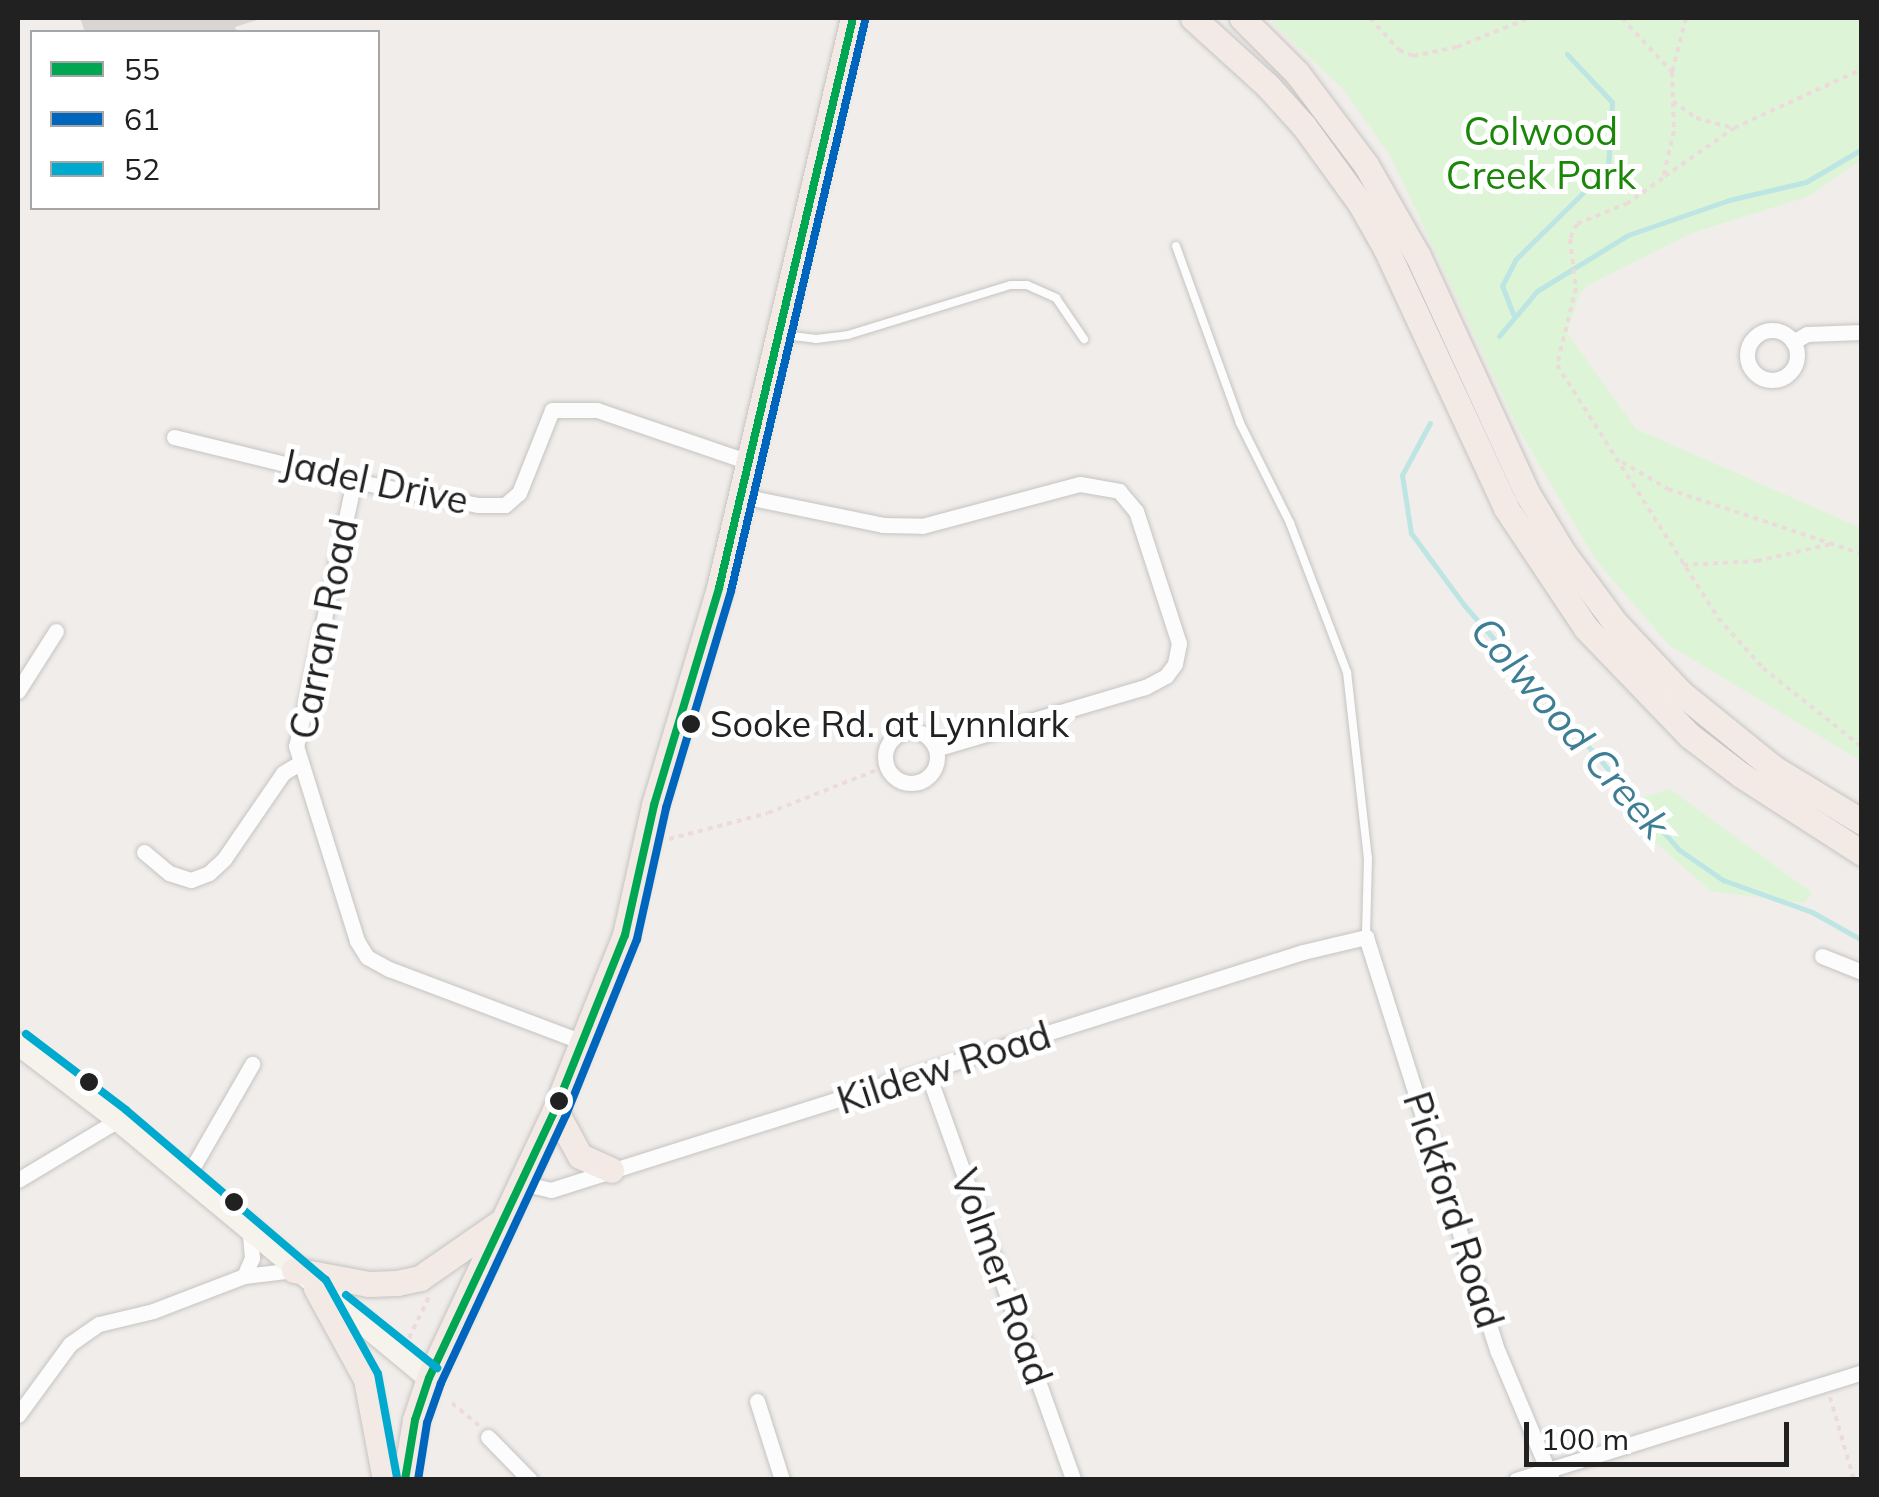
<!DOCTYPE html>
<html>
<head>
<meta charset="utf-8">
<style>
	body { margin:0 }
	#map { position:relative; width:1879px; height:1497px; overflow:hidden; background:#f0edea; font-family:Mulish,sans-serif }
	div>[style] { position:absolute }
	.park>* { inset:0; background:#ddf5d6 }
	.stream>* { height:5px; margin:-2.5px; padding:0 2.5px; transform-origin:2.5px; border-radius:2.5px; background:#bde5e3 }
	.building>* { inset:0; background:#d8d5d3 }
	.path>* { height:4px; margin-top:-2px; transform-origin:0; background:repeating-linear-gradient(90deg,#eddadc 0 5px,transparent 0 10px) }
	.roads { filter:drop-shadow(0 0 2px #c5c4c2) drop-shadow(0 0 2px #c5c4c2) }
	.service>* { height:8px; margin:-4px; padding:0 4px; transform-origin:4px; border-radius:4px; background:#fdfcfc }
	.minor>* { height:15px; margin:-7.5px; padding:0 7.5px; transform-origin:7.5px; border-radius:7.5px; background:#fdfcfc }
	.minor>.ring { margin:-7.5px; padding:0; box-sizing:content-box; background:none; border:15px solid #fdfcfc; border-radius:50% }
	.secondary>* { height:22px; margin:-11px; padding:0 11px; transform-origin:11px; border-radius:11px; background:#f5f3ec }
	.primary>* { height:25px; margin:-12.5px; padding:0 12.5px; transform-origin:12.5px; border-radius:12.5px; background:#f3eae6 }
	.bus-1>* { height:8px; margin:-4px; padding:0 4px; transform-origin:4px; border-radius:4px; background:#00a651 }
	.bus-2>* { height:8px; margin:-4px; padding:0 4px; transform-origin:4px; border-radius:4px; background:#0065bd }
	.bus-3>* { height:8px; margin:-4px; padding:0 4px; transform-origin:4px; border-radius:4px; background:#00a9ce }
	.dots>* { width:28px; height:28px; translate:-50% -50%; box-sizing:border-box; border:5px solid #fff; border-radius:50% }
	span { translate:-50% -50%; white-space:nowrap; text-align:center; line-height:1.15; -webkit-text-stroke:10px #fff; paint-order:stroke }
	.bus-label { font-size:36px; color:#212121 }
	.left { translate:0 -50%; text-align:left }
	.park-label { font-size:38px; color:#1b8708 }
	.street-label { font-size:38px; color:#212121 }
	.water-label { font-size:40px; color:#3e7e95; font-style:italic }
	.frame { position:absolute; inset:0; border:20px solid #212121; pointer-events:none }
	.legend { position:absolute; left:30px; top:30px; width:350px; height:180px; box-sizing:border-box; background:#fff; border:2px solid #a6a6a6; margin:0; padding:12px 18px; list-style:none; font-size:30px; color:#212121 }
	.legend li { display:flex; align-items:center; gap:20px; height:50px }
	.legend b { width:50px; border:2px solid #a6a6a6 }
	.scale { position:absolute; left:1524px; top:1422px; width:265px; height:45px; box-sizing:border-box; border:5px solid #212121; border-top:0; padding-left:12px; font-size:30px; line-height:35px; white-space:nowrap; color:#212121; -webkit-text-stroke:8px #fff; paint-order:stroke }
</style>
</head>
<body>
<div id="map">
	<div class="park">
		<i style="clip-path:polygon(1277px 18px,1861px 18px,1861px 160px,1809px 196px,1692px 233px,1588px 285px,1580px 293px,1567px 333px,1636px 429px,1861px 528px,1861px 761px,1669px 645px,1595px 559px,1519px 430px,1391px 157px,1344px 90px,1272px 22px)"></i>
		<i style="clip-path:polygon(1670px 789px,1812px 893px,1804px 903px,1711px 891px,1642px 831px,1630px 802px)"></i>
	</div>
	<div class="stream">
		<i style="left:1513px;top:314px;width:30px;rotate:-111deg"></i>
		<i style="left:1502px;top:286px;width:30px;rotate:-63deg"></i>
		<i style="left:1516px;top:259px;width:129px;rotate:-44.7deg"></i>
		<i style="left:1608px;top:168px;width:66px;rotate:-86.5deg"></i>
		<i style="left:1612px;top:102px;width:66px;rotate:-133.2deg"></i>
		<i style="left:1499px;top:336px;width:59px;rotate:-49.8deg"></i>
		<i style="left:1537px;top:291px;width:107px;rotate:-31.6deg"></i>
		<i style="left:1628px;top:235px;width:107px;rotate:-19.1deg"></i>
		<i style="left:1729px;top:200px;width:79px;rotate:-13.2deg"></i>
		<i style="left:1806px;top:182px;width:65px;rotate:-30.5deg"></i>
		<i style="left:1430px;top:423px;width:59px;rotate:118.3deg"></i>
		<i style="left:1402px;top:475px;width:59px;rotate:81.2deg"></i>
		<i style="left:1411px;top:533px;width:89px;rotate:53.6deg"></i>
		<i style="left:1464px;top:605px;width:325px;rotate:48.7deg"></i>
		<i style="left:1678px;top:849px;width:55px;rotate:34.6deg"></i>
		<i style="left:1723px;top:880px;width:95px;rotate:19.8deg"></i>
		<i style="left:1812px;top:912px;width:57px;rotate:29.2deg"></i>
	</div>
	<div class="building">
		<i style="clip-path:polygon(80px 18px,263px 18px,235px 27px,237px 32px,85px 32px)"></i>
	</div>
	<div class="path">
		<i style="left:1370px;top:18px;width:43px;rotate:47.8deg"></i>
		<i style="left:1399px;top:50px;width:15px;rotate:23deg"></i>
		<i style="left:1413px;top:56px;width:45px;rotate:-11.6deg"></i>
		<i style="left:1457px;top:47px;width:78px;rotate:-21.9deg"></i>
		<i style="left:1622px;top:18px;width:74px;rotate:47.2deg"></i>
		<i style="left:1686px;top:18px;width:56px;rotate:104.5deg"></i>
		<i style="left:1672px;top:72px;width:59px;rotate:88.1deg"></i>
		<i style="left:1674px;top:131px;width:48px;rotate:103.2deg"></i>
		<i style="left:1663px;top:178px;width:43px;rotate:144.5deg"></i>
		<i style="left:1628px;top:203px;width:55px;rotate:157.6deg"></i>
		<i style="left:1577px;top:224px;width:17px;rotate:115deg"></i>
		<i style="left:1570px;top:239px;width:49px;rotate:83deg"></i>
		<i style="left:1576px;top:288px;width:79px;rotate:103.9deg"></i>
		<i style="left:1557px;top:365px;width:300px;rotate:57.5deg"></i>
		<i style="left:1718px;top:618px;width:67px;rotate:48deg"></i>
		<i style="left:1763px;top:668px;width:127px;rotate:38.6deg"></i>
		<i style="left:1673px;top:101px;width:29px;rotate:36deg"></i>
		<i style="left:1696px;top:118px;width:39px;rotate:15deg"></i>
		<i style="left:1734px;top:128px;width:141px;rotate:-24.7deg"></i>
		<i style="left:1665px;top:176px;width:84px;rotate:-34.8deg"></i>
		<i style="left:1622px;top:462px;width:53px;rotate:30.4deg"></i>
		<i style="left:1668px;top:489px;width:205px;rotate:18.5deg"></i>
		<i style="left:1683px;top:565px;width:74px;rotate:-3.1deg"></i>
		<i style="left:1757px;top:561px;width:76px;rotate:-12.9deg"></i>
		<i style="left:669px;top:839px;width:102px;rotate:-14.7deg"></i>
		<i style="left:768px;top:813px;width:128px;rotate:-21.6deg"></i>
		<i style="left:409px;top:1338px;width:46px;rotate:-64deg"></i>
		<i style="left:1830px;top:1397px;width:86px;rotate:73.9deg"></i>
		<i style="left:452px;top:1403px;width:35px;rotate:40deg"></i>
	</div>
	<div class="roads">
		<div class="service">
			<i style="left:1176px;top:246px;width:188px;rotate:70.1deg"></i>
			<i style="left:1240px;top:423px;width:112px;rotate:63.4deg"></i>
			<i style="left:1290px;top:523px;width:160px;rotate:69.1deg"></i>
			<i style="left:1347px;top:672px;width:187px;rotate:83.6deg"></i>
			<i style="left:1368px;top:858px;width:79px;rotate:91.5deg"></i>
			<i style="left:784px;top:335px;width:32px;rotate:7deg"></i>
			<i style="left:816px;top:339px;width:32px;rotate:-7deg"></i>
			<i style="left:848px;top:335px;width:170px;rotate:-17.1deg"></i>
			<i style="left:1011px;top:285px;width:16px"></i>
			<i style="left:1027px;top:285px;width:32px;rotate:24deg"></i>
			<i style="left:1056px;top:298px;width:50px;rotate:55.7deg"></i>
		</div>
		<div class="minor">
			<i class="ring" style="left:1747px;top:330px;width:35px;height:35px"></i>
			<i style="left:1793px;top:342px;width:16px;rotate:-30deg"></i>
			<i style="left:1807px;top:334px;width:55px;rotate:-2.1deg"></i>
			<i style="left:174px;top:437px;width:185px;rotate:13.7deg"></i>
			<i style="left:354px;top:481px;width:127px;rotate:10.9deg"></i>
			<i style="left:479px;top:505px;width:26px"></i>
			<i style="left:505px;top:505px;width:18px;rotate:-41deg"></i>
			<i style="left:519px;top:493px;width:89px;rotate:-68.3deg"></i>
			<i style="left:552px;top:410px;width:45px"></i>
			<i style="left:597px;top:410px;width:161px;rotate:18.9deg"></i>
			<i style="left:354px;top:481px;width:271px;rotate:102.3deg"></i>
			<i style="left:296px;top:746px;width:204px;rotate:72.6deg"></i>
			<i style="left:357px;top:941px;width:19px;rotate:58deg"></i>
			<i style="left:367px;top:957px;width:25px;rotate:29deg"></i>
			<i style="left:389px;top:969px;width:204px;rotate:20.7deg"></i>
			<i style="left:742px;top:496px;width:144px;rotate:11.6deg"></i>
			<i style="left:883px;top:525px;width:39px;rotate:1deg"></i>
			<i style="left:922px;top:526px;width:163px;rotate:-14.9deg"></i>
			<i style="left:1080px;top:484px;width:40px;rotate:10deg"></i>
			<i style="left:1119px;top:491px;width:26px;rotate:50deg"></i>
			<i style="left:1136px;top:511px;width:139px;rotate:72deg"></i>
			<i style="left:1179px;top:643px;width:21px;rotate:101deg"></i>
			<i style="left:1175px;top:664px;width:15px;rotate:127deg"></i>
			<i style="left:1166px;top:676px;width:24px;rotate:152deg"></i>
			<i style="left:1145px;top:687px;width:218px;rotate:163.5deg"></i>
			<i style="left:18px;top:691px;width:71px;rotate:-57.7deg"></i>
			<i class="ring" style="left:885px;top:731px;width:37px;height:37px"></i>
			<i style="left:144px;top:852px;width:33px;rotate:40deg"></i>
			<i style="left:169px;top:873px;width:23px;rotate:18deg"></i>
			<i style="left:191px;top:880px;width:19px;rotate:-21deg"></i>
			<i style="left:209px;top:873px;width:21px;rotate:-43deg"></i>
			<i style="left:224px;top:859px;width:104px;rotate:-55.5deg"></i>
			<i style="left:283px;top:773px;width:21px;rotate:-31deg"></i>
			<i style="left:1822px;top:956px;width:43px;rotate:21.8deg"></i>
			<i style="left:928px;top:1074px;width:431px;rotate:70.3deg"></i>
			<i style="left:186px;top:1179px;width:133px;rotate:-60.1deg"></i>
			<i style="left:18px;top:1180px;width:117px;rotate:-31deg"></i>
			<i style="left:521px;top:1183px;width:31px;rotate:13deg"></i>
			<i style="left:551px;top:1190px;width:789px;rotate:-17.56deg"></i>
			<i style="left:1303px;top:952px;width:65px;rotate:-13.4deg"></i>
			<i style="left:1366px;top:937px;width:435px;rotate:72.4deg"></i>
			<i style="left:1498px;top:1352px;width:139px;rotate:67.1deg"></i>
			<i style="left:244px;top:1276px;width:20px;rotate:-66deg"></i>
			<i style="left:252px;top:1258px;width:25px;rotate:-95deg"></i>
			<i style="left:757px;top:1401px;width:83px;rotate:72.4deg"></i>
			<i style="left:18px;top:1415px;width:88px;rotate:-53.8deg"></i>
			<i style="left:70px;top:1344px;width:35px;rotate:-35deg"></i>
			<i style="left:99px;top:1324px;width:56px;rotate:-13.5deg"></i>
			<i style="left:153px;top:1311px;width:97px;rotate:-21deg"></i>
			<i style="left:244px;top:1276px;width:50px;rotate:-6.8deg"></i>
			<i style="left:488px;top:1437px;width:60px;rotate:45.7deg"></i>
			<i style="left:1516px;top:1480px;width:362px;rotate:-17.3deg"></i>
		</div>
		<div class="secondary">
			<i style="left:18px;top:1044px;width:126px;rotate:37.2deg"></i>
			<i style="left:118px;top:1120px;width:404px;rotate:39.7deg"></i>
		</div>
		<div class="primary">
			<i style="left:1193px;top:18px;width:100px;rotate:42.2deg"></i>
			<i style="left:1267px;top:85px;width:55px;rotate:47.9deg"></i>
			<i style="left:1304px;top:126px;width:95px;rotate:54deg"></i>
			<i style="left:1360px;top:203px;width:53px;rotate:60.5deg"></i>
			<i style="left:1386px;top:249px;width:285px;rotate:65.1deg"></i>
			<i style="left:1506px;top:508px;width:144px;rotate:56.3deg"></i>
			<i style="left:1586px;top:628px;width:150px;rotate:46.1deg"></i>
			<i style="left:1690px;top:736px;width:64px;rotate:37.4deg"></i>
			<i style="left:1741px;top:775px;width:144px;rotate:32.8deg"></i>
			<i style="left:1242px;top:18px;width:78px;rotate:45deg"></i>
			<i style="left:1297px;top:73px;width:115px;rotate:53.1deg"></i>
			<i style="left:1366px;top:165px;width:105px;rotate:60.3deg"></i>
			<i style="left:1418px;top:256px;width:261px;rotate:65.3deg"></i>
			<i style="left:1527px;top:493px;width:71px;rotate:58.8deg"></i>
			<i style="left:1564px;top:554px;width:87px;rotate:53.4deg"></i>
			<i style="left:1616px;top:624px;width:95px;rotate:46.7deg"></i>
			<i style="left:1681px;top:693px;width:121px;rotate:39deg"></i>
			<i style="left:1775px;top:769px;width:102px;rotate:31.3deg"></i>
			<i style="left:555px;top:1110px;width:52px;rotate:61.5deg"></i>
			<i style="left:580px;top:1156px;width:34px;rotate:24deg"></i>
			<i style="left:294px;top:1270px;width:76px;rotate:10.6deg"></i>
			<i style="left:369px;top:1284px;width:28px;rotate:-2deg"></i>
			<i style="left:397px;top:1283px;width:24px;rotate:-12deg"></i>
			<i style="left:420px;top:1278px;width:95px;rotate:-34.7deg"></i>
			<i style="left:316px;top:1288px;width:104px;rotate:61.2deg"></i>
			<i style="left:366px;top:1379px;width:103px;rotate:79.3deg"></i>
			<i style="left:405px;top:1480px;width:61px;rotate:-80.5deg"></i>
			<i style="left:415px;top:1420px;width:44px;rotate:-71.6deg"></i>
			<i style="left:429px;top:1378px;width:296px;rotate:-64.8deg"></i>
			<i style="left:555px;top:1110px;width:188px;rotate:-68.2deg"></i>
			<i style="left:625px;top:935px;width:133px;rotate:-77.4deg"></i>
			<i style="left:654px;top:805px;width:227px;rotate:-73.3deg"></i>
			<i style="left:719px;top:588px;width:586px;rotate:-76.77deg"></i>
		</div>
	</div>
	<div class="bus-1">
		<i style="left:405px;top:1480px;width:61px;rotate:-80.5deg"></i>
		<i style="left:415px;top:1420px;width:44px;rotate:-71.6deg"></i>
		<i style="left:429px;top:1378px;width:296px;rotate:-64.8deg"></i>
		<i style="left:555px;top:1110px;width:188px;rotate:-68.2deg"></i>
		<i style="left:625px;top:935px;width:133px;rotate:-77.4deg"></i>
		<i style="left:654px;top:805px;width:227px;rotate:-73.3deg"></i>
		<i style="left:719px;top:588px;width:586px;rotate:-76.77deg"></i>
	</div>
	<div class="bus-2">
		<i style="left:418px;top:1480px;width:58px;rotate:-81deg"></i>
		<i style="left:427px;top:1423px;width:42px;rotate:-70.7deg"></i>
		<i style="left:441px;top:1383px;width:296px;rotate:-65deg"></i>
		<i style="left:566px;top:1115px;width:190px;rotate:-68deg"></i>
		<i style="left:637px;top:939px;width:134px;rotate:-77.5deg"></i>
		<i style="left:666px;top:808px;width:227px;rotate:-73.3deg"></i>
		<i style="left:731px;top:591px;width:586px;rotate:-76.77deg"></i>
	</div>
	<div class="bus-3">
		<i style="left:26px;top:1034px;width:126px;rotate:37.2deg"></i>
		<i style="left:126px;top:1110px;width:262px;rotate:40.4deg"></i>
		<i style="left:326px;top:1280px;width:107px;rotate:61deg"></i>
		<i style="left:378px;top:1374px;width:106px;rotate:79.6deg"></i>
		<i style="left:346px;top:1295px;width:117px;rotate:38.7deg"></i>
	</div>
	<div class="dots">
		<i style="left:691px;top:724px;background:#212121"></i>
		<i style="left:89px;top:1082px;background:#212121"></i>
		<i style="left:559px;top:1101px;background:#212121"></i>
		<i style="left:234px;top:1202px;background:#212121"></i>
	</div>
	<div class="bus-label">
		<span class="left" style="left:710px;top:724px">Sooke Rd. at Lynnlark</span>
	</div>
	<div class="park-label">
		<span style="left:1541px;top:154px">Colwood<br>Creek Park</span>
	</div>
	<div class="street-label">
		<span style="left:375px;top:482px;rotate:12deg">Jadel Drive</span>
		<span style="left:324px;top:629px;rotate:-79deg">Carran Road</span>
		<span style="left:944px;top:1068px;rotate:-18deg">Kildew Road</span>
		<span style="left:1453px;top:1210px;rotate:72deg">Pickford Road</span>
		<span style="left:1001px;top:1277px;rotate:70deg">Volmer Road</span>
	</div>
	<div class="water-label">
		<span style="left:1571px;top:727px;rotate:49deg">Colwood Creek</span>
	</div>
	<div class="frame"></div>
	<ul class="legend">
	<li><b style="height:12px;background:#00a651"></b>55</li>
	<li><b style="height:12px;background:#0065bd"></b>61</li>
	<li><b style="height:12px;background:#00a9ce"></b>52</li>
	</ul>
	<div class="scale">100 m</div>
</div>
</body>
</html>
